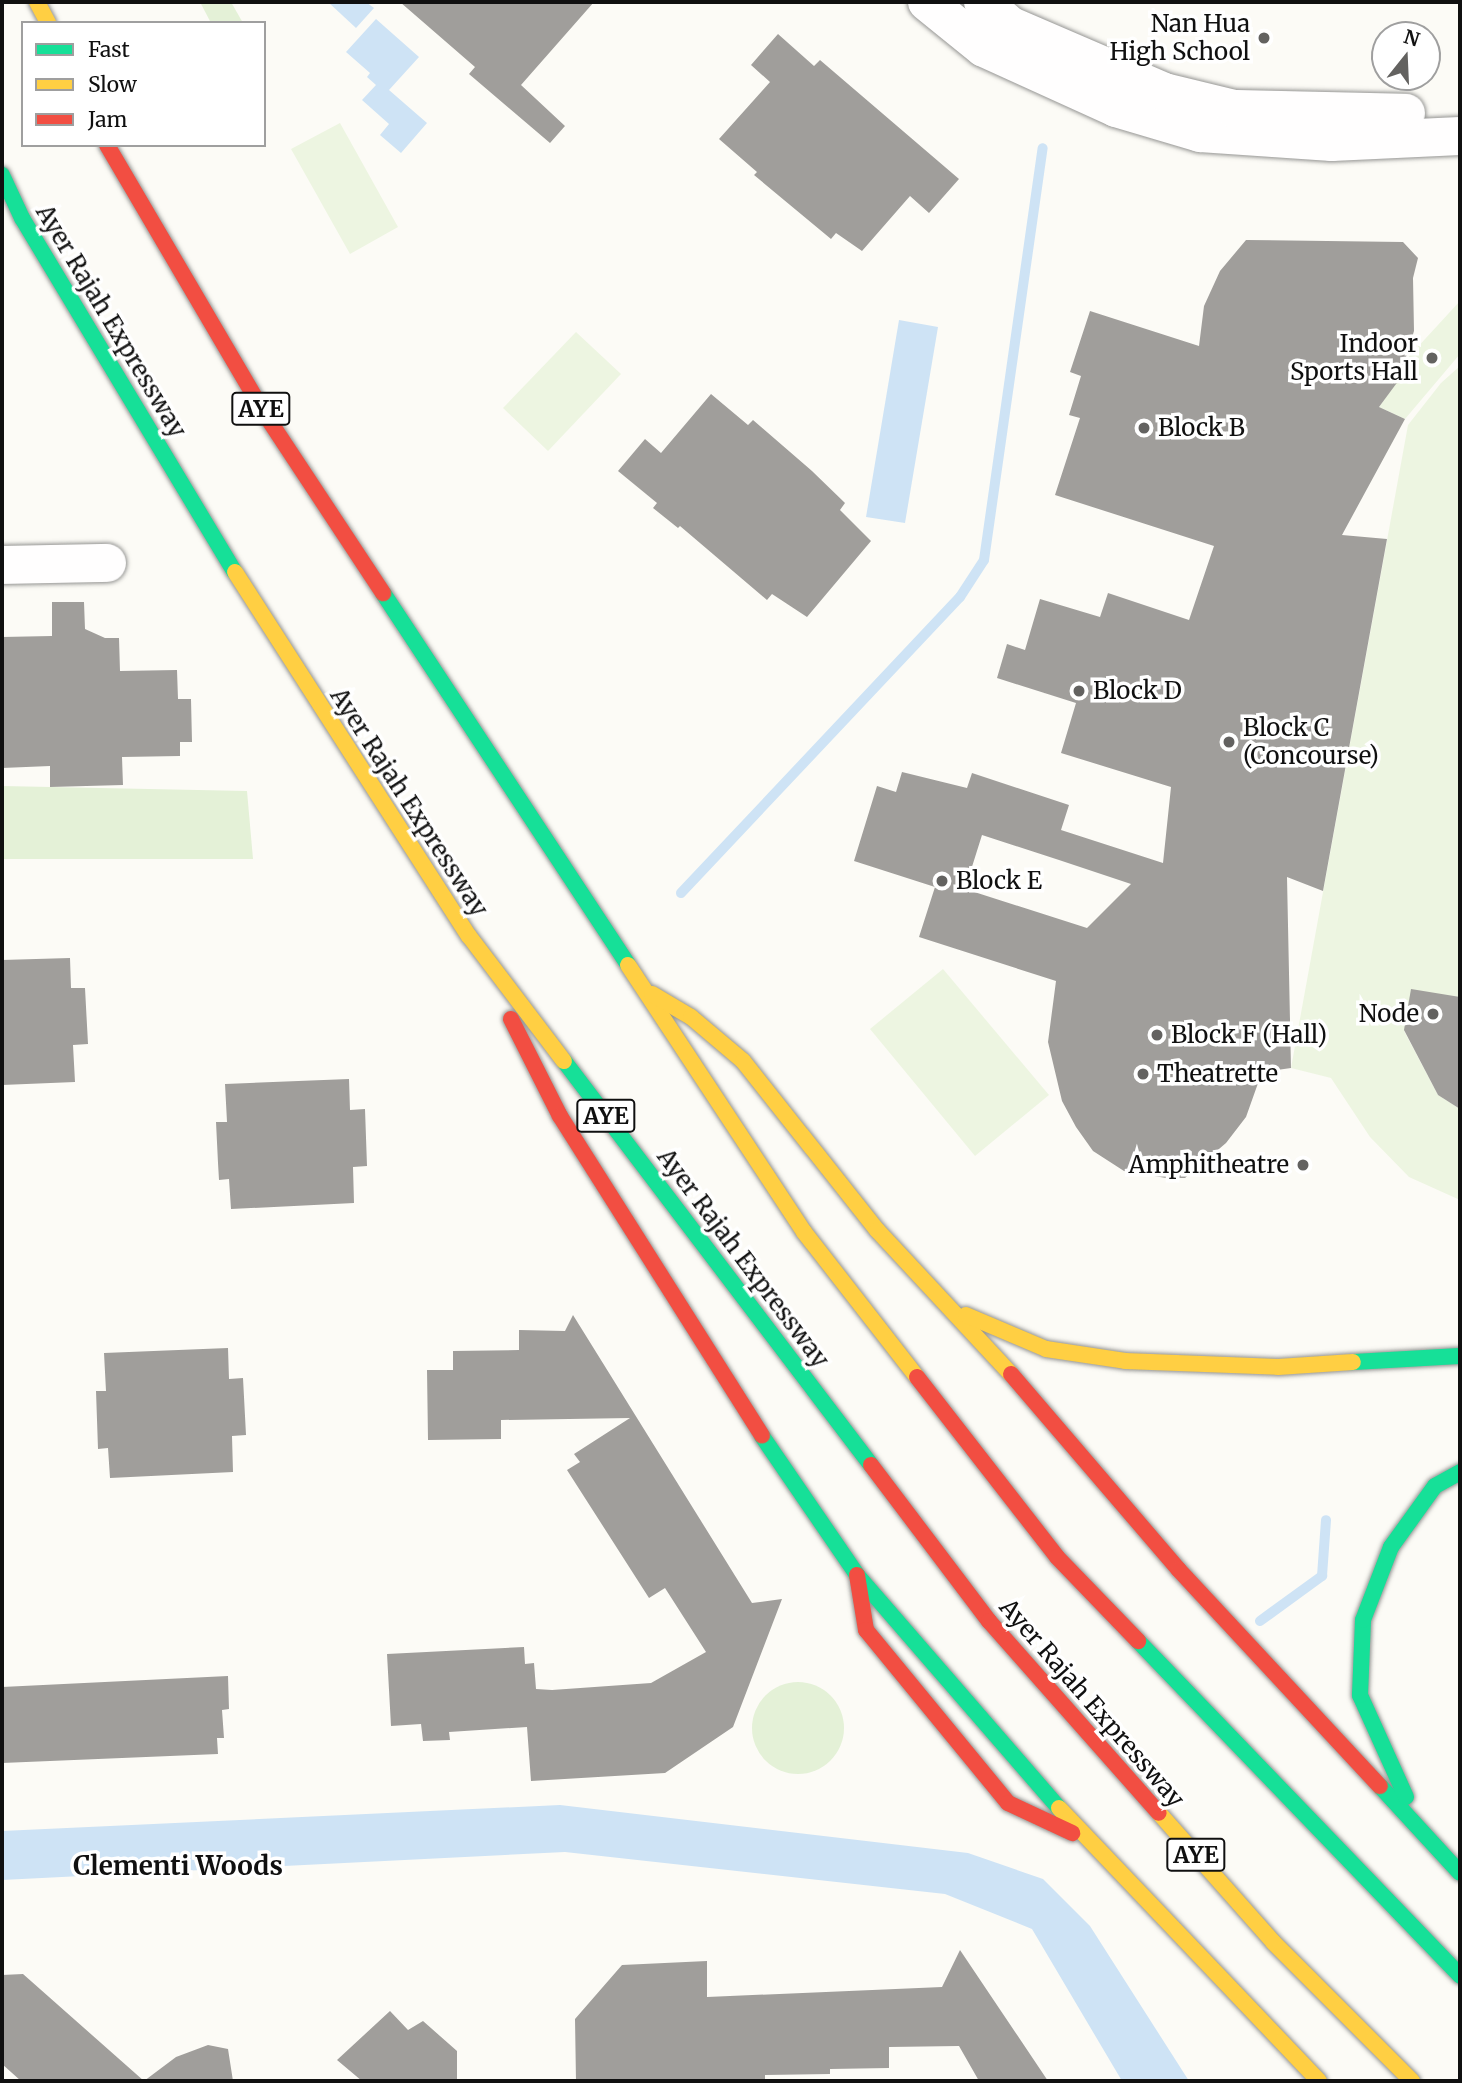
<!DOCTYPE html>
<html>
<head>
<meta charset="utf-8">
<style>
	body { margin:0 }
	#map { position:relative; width:1462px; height:2083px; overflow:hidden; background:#fcfbf6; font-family:Merriweather,serif }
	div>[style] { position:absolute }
	.green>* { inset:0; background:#e4f1d7 }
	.round { border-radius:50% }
	.pitch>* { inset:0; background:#edf5e1 }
	.water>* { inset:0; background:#cee3f5 }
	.stream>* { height:10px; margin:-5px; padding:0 5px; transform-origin:5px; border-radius:5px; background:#cee3f5 }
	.building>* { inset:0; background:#a09e9b }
	.roads { filter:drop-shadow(0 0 2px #969694) drop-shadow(0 0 2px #969694) }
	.street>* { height:38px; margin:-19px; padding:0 19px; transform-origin:19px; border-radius:19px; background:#fffefe }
	.fast>* { height:16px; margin:-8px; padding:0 8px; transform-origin:8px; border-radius:8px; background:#16e098 }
	.slow>* { height:16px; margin:-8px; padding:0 8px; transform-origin:8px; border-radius:8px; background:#ffcf43 }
	.jam>* { height:16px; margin:-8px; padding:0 8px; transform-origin:8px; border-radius:8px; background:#f24e42 }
	.dots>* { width:19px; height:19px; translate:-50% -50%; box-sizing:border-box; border:4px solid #fff; border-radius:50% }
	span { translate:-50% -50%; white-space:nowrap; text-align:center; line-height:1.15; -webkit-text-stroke:7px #fff; paint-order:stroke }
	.shield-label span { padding:2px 5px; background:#fff; border:2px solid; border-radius:5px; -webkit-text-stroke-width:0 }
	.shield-label { font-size:23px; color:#101010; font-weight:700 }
	.poi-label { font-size:24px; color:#101010 }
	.right { translate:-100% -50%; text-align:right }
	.left { translate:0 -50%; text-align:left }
	.street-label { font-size:24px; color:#101010 }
	.neighbourhood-label { font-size:26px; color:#101010; font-weight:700 }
	.frame { position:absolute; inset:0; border:4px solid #101010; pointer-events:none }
	.legend { position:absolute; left:21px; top:21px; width:245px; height:126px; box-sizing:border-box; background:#fff; border:2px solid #9f9f9f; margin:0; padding:9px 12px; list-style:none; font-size:21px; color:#101010 }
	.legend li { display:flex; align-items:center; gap:14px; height:35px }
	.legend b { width:35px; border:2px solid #9f9f9f }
	.north { position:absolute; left:1371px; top:21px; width:70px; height:70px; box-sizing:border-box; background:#fff; border:2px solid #9f9f9f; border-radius:50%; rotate:18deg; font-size:19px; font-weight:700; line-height:28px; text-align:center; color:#101010 }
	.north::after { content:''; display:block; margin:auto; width:24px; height:32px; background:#636260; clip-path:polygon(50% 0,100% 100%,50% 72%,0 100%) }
</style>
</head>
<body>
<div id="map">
	<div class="green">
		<i style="clip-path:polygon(200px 2px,231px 2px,243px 23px,211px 23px)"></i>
		<i style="clip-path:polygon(2px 786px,247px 791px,253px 859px,2px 859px)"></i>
		<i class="round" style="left:752px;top:1682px;width:92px;height:92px"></i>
	</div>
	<div class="pitch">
		<i style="clip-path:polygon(340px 123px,398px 227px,350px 254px,291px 149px)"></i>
		<i style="clip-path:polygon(1460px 301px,1460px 354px,1405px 419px,1379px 407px,1398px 380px,1403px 363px)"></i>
		<i style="clip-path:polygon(576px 332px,621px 374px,548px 451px,503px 408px)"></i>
		<i style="clip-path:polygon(1460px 366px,1460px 1039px,1404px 1031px,1438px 1095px,1460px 1109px,1460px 1200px,1409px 1177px,1370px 1137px,1331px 1078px,1291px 1068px,1408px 425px,1441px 383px)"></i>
		<i style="clip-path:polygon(943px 969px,1049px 1095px,975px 1156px,870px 1029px)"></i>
	</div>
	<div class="water">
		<i style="clip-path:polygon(328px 2px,366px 2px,374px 8px,356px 28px)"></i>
		<i style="clip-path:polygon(376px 19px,419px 57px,389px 90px,427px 123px,401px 153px,380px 135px,389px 124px,362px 100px,376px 85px,367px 77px,370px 73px,346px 52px)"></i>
		<i style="clip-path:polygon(899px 320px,938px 327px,905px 523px,866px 517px)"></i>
		<i style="clip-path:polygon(560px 1805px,968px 1853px,1043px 1879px,1090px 1926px,1189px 2081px,1122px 2081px,1032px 1929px,945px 1894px,565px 1852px,2px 1880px,2px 1831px)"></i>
	</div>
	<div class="stream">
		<i style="left:681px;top:893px;width:407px;rotate:-46.7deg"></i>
		<i style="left:960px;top:597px;width:44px;rotate:-57deg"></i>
		<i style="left:984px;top:560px;width:416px;rotate:-81.9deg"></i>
		<i style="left:1260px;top:1621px;width:77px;rotate:-36deg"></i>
		<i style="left:1322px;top:1576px;width:56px;rotate:-85.9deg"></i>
	</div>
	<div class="building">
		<i style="clip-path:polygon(400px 2px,594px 2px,521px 85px,565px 126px,550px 143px,469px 74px,475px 67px)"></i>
		<i style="clip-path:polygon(778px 34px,814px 66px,820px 60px,959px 179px,929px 213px,910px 196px,862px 251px,836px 233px,831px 239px,754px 175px,757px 172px,719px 139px,770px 82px,751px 65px)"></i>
		<i style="clip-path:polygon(evenodd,1246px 240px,1403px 242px,1418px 258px,1413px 278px,1414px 331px,1399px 380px,1379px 407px,1405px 419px,1342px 535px,1387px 539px,1323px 891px,1287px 877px,1291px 1068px,1262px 1072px,1246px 1117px,1226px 1143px,1185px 1178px,1166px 1178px,1124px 1171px,1093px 1151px,1076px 1127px,1062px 1101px,1048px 1042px,1056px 981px,919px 937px,935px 887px,854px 861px,877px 786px,896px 792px,902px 772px,967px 788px,972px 773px,1069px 805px,1061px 830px,1163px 863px,1171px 787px,1061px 753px,1076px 703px,997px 678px,1007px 644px,1025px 650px,1040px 599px,1100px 617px,1108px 593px,1189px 620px,1214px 546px,1055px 495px,1080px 418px,1069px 415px,1081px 376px,1070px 372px,1090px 311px,1199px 346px,1204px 306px,1220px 271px,1246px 240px,982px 835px,1059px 860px,1131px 884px,1087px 928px,965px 889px,982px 835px)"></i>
		<i style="clip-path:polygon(711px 394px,748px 425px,753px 420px,812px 471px,845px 503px,840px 510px,871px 541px,807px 617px,772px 594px,767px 600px,680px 526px,678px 528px,653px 508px,657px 503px,618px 471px,645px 439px,661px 453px)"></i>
		<i style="clip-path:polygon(52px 602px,84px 602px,85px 629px,105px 638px,119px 638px,120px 671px,177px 670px,178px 699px,191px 699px,192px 742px,180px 742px,180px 756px,122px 757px,123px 785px,50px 787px,50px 766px,2px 768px,2px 637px,52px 636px)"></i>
		<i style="clip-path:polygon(70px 958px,71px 988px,85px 988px,88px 1044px,73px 1045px,75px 1082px,2px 1085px,2px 960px)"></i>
		<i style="clip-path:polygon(1411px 989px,1460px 997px,1460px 1109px,1438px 1095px,1404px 1030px)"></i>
		<i style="clip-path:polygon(349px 1079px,350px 1110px,365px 1109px,367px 1166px,353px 1167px,354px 1203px,231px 1209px,229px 1179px,219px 1180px,218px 1163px,216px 1122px,227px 1122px,225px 1084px)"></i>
		<i style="clip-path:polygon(573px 1315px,752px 1603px,782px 1599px,733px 1727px,665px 1773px,531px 1781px,527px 1727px,449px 1732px,450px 1740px,423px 1741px,421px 1724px,391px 1726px,387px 1654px,524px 1647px,525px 1664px,534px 1663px,536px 1689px,552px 1690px,651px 1683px,706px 1652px,665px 1588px,649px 1598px,567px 1470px,580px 1462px,574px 1454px,630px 1418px,501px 1420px,501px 1439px,428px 1440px,427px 1370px,453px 1370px,453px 1351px,519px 1350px,519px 1330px,565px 1331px)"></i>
		<i style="clip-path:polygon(228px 1348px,229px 1379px,243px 1378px,246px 1435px,232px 1436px,233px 1472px,110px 1478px,108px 1448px,98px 1449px,96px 1391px,106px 1391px,104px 1353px)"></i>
		<i style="clip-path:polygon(228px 1676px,229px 1709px,222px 1710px,224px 1738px,217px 1738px,218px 1754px,2px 1763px,2px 1687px)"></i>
		<i style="clip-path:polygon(960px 1950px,1048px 2081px,979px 2081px,959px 2046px,889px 2047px,889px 2068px,830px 2069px,830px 2074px,765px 2075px,765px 2080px,576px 2081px,575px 2019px,622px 1965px,707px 1961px,707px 1997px,942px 1987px)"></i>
		<i style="clip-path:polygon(23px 1974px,144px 2081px,176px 2057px,208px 2045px,228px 2049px,233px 2081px,21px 2081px,2px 2064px,2px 1975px)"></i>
		<i style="clip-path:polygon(390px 2011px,408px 2030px,423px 2021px,457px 2051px,457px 2081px,362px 2081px,337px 2060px)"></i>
	</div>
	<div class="roads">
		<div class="street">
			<i style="left:927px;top:2px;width:73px;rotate:38.9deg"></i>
			<i style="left:984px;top:48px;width:145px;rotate:24.4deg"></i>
			<i style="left:1116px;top:108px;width:88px;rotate:16.6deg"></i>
			<i style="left:1200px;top:133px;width:132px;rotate:3.9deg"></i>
			<i style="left:1332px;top:142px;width:128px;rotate:-2.7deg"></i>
			<i style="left:983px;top:2px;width:37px;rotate:41deg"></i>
			<i style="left:1011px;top:26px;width:167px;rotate:23.3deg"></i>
			<i style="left:1164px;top:92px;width:72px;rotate:13.7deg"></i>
			<i style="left:1234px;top:109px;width:172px;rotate:1.3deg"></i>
			<i style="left:2px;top:565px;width:105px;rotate:-1.1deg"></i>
		</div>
		<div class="fast">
			<i style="left:2px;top:175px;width:47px;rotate:65.1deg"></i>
			<i style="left:22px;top:218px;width:413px;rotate:59deg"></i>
			<i style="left:383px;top:593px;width:445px;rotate:56.6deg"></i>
			<i style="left:564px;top:1061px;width:507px;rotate:52.77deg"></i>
			<i style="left:1353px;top:1362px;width:107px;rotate:-3.2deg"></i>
			<i style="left:762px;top:1436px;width:168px;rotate:55.6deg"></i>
			<i style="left:857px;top:1575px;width:308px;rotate:49.1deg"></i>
			<i style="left:1138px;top:1641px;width:465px;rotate:46.1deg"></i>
			<i style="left:1380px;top:1786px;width:118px;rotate:47.4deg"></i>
			<i style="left:1406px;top:1797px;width:112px;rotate:-114.3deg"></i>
			<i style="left:1360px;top:1695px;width:75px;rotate:-87.7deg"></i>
			<i style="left:1363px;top:1620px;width:78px;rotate:-69deg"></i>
			<i style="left:1391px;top:1547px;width:75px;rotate:-54.2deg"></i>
			<i style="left:1435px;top:1486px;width:29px;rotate:-29deg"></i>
		</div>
		<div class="slow">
			<i style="left:37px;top:2px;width:24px;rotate:62deg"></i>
			<i style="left:235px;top:572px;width:433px;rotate:57.3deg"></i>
			<i style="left:469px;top:936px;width:157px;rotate:52.8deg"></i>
			<i style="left:628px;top:965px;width:320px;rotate:56.6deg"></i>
			<i style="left:804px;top:1232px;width:184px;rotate:52.1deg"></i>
			<i style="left:652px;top:994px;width:45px;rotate:30.5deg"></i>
			<i style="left:691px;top:1017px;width:68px;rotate:40.2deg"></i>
			<i style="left:743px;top:1061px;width:216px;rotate:51.6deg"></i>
			<i style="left:877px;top:1230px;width:197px;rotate:47.1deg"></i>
			<i style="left:966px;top:1315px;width:87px;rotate:23deg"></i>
			<i style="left:1046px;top:1349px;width:80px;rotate:8.6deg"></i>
			<i style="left:1125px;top:1361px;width:153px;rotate:2.2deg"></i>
			<i style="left:1278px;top:1367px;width:75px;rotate:-3.8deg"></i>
			<i style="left:1059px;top:1808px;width:377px;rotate:46.4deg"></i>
			<i style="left:1159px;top:1813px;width:172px;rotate:48.5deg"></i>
			<i style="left:1273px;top:1942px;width:197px;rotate:45deg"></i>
		</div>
		<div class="jam">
			<i style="left:107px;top:145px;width:305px;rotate:59.6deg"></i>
			<i style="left:261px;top:408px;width:222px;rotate:56.6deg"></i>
			<i style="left:511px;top:1019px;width:109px;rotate:63.2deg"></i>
			<i style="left:560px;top:1116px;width:378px;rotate:57.7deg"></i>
			<i style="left:1011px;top:1374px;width:258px;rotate:49.4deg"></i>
			<i style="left:1179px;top:1570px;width:295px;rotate:47.1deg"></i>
			<i style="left:917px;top:1377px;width:228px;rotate:52.1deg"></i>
			<i style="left:1057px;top:1557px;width:117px;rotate:46deg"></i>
			<i style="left:871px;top:1465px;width:196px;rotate:52.9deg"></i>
			<i style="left:989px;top:1621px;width:256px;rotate:48.5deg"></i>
			<i style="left:857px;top:1575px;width:56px;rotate:80.7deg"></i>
			<i style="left:866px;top:1630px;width:224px;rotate:50.6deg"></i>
			<i style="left:1008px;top:1803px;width:71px;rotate:25.1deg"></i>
		</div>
	</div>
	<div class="dots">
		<i style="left:1264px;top:38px;background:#636260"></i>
		<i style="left:1432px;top:358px;background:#636260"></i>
		<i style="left:1144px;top:428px;background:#636260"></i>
		<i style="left:1079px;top:691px;background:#636260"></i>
		<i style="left:1229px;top:742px;background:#636260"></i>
		<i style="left:942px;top:881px;background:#636260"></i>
		<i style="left:1433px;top:1014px;background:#636260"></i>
		<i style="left:1157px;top:1035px;background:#636260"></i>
		<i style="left:1143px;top:1074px;background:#636260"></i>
		<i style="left:1303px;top:1165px;background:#636260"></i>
	</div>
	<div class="shield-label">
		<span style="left:261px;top:409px">AYE</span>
		<span style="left:606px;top:1116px">AYE</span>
		<span style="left:1196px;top:1855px">AYE</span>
	</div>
	<div class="poi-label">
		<span class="right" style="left:1250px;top:38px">Nan Hua<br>High School</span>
		<span class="right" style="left:1418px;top:358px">Indoor<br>Sports Hall</span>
		<span class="left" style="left:1158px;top:428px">Block B</span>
		<span class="left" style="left:1093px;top:691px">Block D</span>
		<span class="left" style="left:1243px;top:742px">Block C<br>(Concourse)</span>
		<span class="left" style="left:956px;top:881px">Block E</span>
		<span class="right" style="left:1419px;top:1014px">Node</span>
		<span class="left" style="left:1171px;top:1035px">Block F (Hall)</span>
		<span class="left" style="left:1157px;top:1074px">Theatrette</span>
		<span class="right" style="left:1289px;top:1165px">Amphitheatre</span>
	</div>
	<div class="street-label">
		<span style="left:111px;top:321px;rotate:59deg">Ayer Rajah Expressway</span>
		<span style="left:409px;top:802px;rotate:57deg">Ayer Rajah Expressway</span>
		<span style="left:743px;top:1258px;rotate:53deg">Ayer Rajah Expressway</span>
		<span style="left:1092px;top:1703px;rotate:49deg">Ayer Rajah Expressway</span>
	</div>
	<div class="neighbourhood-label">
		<span style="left:178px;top:1866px">Clementi Woods</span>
	</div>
	<div class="frame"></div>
	<ul class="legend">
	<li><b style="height:9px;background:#16e098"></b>Fast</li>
	<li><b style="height:9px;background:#ffcf43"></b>Slow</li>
	<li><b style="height:9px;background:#f24e42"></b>Jam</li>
	</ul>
	<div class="north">N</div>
</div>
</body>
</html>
